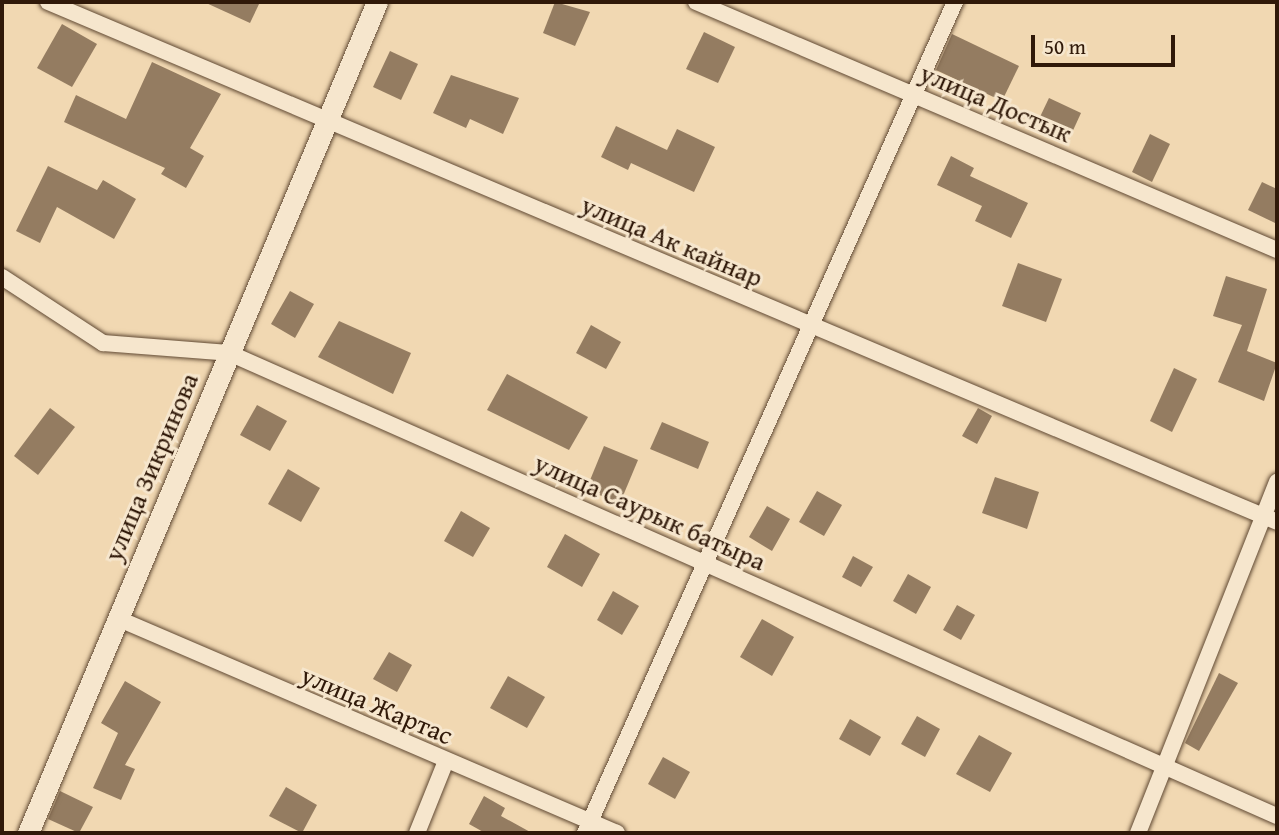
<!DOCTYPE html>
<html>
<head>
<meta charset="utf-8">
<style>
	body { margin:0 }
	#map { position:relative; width:1279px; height:835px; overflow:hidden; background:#f1d8b2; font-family:"Gentium Book Plus",serif }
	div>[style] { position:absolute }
	.building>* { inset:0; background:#947c61 }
	.roads { filter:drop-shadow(0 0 2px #604933) drop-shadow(0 0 2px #604933) }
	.minor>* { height:16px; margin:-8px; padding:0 8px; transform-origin:8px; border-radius:8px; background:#f6e6cd }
	.tertiary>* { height:21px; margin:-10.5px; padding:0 10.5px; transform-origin:10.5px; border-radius:10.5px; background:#f6e6cd }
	span { translate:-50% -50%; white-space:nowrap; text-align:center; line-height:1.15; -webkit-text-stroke:6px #f6e6cd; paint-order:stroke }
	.street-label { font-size:26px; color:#301909 }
	.frame { position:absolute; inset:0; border:4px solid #301909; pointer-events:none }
	.scale { position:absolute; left:1031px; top:35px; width:144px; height:32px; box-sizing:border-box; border:4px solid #301909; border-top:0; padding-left:9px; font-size:21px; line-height:24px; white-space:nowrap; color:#301909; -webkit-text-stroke:5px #f6e6cd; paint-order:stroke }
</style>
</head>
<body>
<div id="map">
	<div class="building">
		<i style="clip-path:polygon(204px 2px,260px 2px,250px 23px)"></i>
		<i style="clip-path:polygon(555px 2px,590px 12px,575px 46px,543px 33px)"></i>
		<i style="clip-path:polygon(62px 24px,97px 44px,72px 87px,37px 68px)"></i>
		<i style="clip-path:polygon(704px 32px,735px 47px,718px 83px,686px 69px)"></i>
		<i style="clip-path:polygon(952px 34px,1019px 66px,1002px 101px,936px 70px)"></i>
		<i style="clip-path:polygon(390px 51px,418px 64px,401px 100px,373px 87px)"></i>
		<i style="clip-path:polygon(152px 62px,221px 94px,190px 148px,204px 156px,186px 188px,161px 174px,165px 168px,64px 122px,76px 95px,126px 119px)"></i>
		<i style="clip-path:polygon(451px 75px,519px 98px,503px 134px,470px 119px,466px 128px,433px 113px)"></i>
		<i style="clip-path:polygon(1049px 98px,1081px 113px,1070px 137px,1038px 121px)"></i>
		<i style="clip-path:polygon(616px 126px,667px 150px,677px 129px,715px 147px,694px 192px,631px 163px,628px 170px,601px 157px)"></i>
		<i style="clip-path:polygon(1150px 134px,1170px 144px,1152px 182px,1132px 172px)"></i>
		<i style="clip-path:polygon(951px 156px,974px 168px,970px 176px,1028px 203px,1011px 238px,975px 221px,982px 206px,937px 185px)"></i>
		<i style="clip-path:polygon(48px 166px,97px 190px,103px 180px,136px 199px,114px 239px,57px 207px,40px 243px,16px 231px)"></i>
		<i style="clip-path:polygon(1262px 182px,1277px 189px,1277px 224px,1248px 210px)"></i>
		<i style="clip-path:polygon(1018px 263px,1062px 279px,1046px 322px,1002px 306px)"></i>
		<i style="clip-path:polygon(1226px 276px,1267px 289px,1247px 351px,1277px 363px,1264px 401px,1218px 382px,1242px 325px,1213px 316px)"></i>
		<i style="clip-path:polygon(290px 291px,314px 304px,295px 338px,271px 324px)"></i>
		<i style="clip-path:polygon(339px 321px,411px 353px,393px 394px,318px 357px)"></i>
		<i style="clip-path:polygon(591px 325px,621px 342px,606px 369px,576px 353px)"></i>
		<i style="clip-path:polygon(1174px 368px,1197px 379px,1172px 432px,1150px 421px)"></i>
		<i style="clip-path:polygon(507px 374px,588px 417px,569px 450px,487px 410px)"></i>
		<i style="clip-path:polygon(257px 405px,287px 421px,270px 451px,240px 435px)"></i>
		<i style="clip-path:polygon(50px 408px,75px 427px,38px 475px,14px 456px)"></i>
		<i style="clip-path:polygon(978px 408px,992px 416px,977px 444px,962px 436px)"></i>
		<i style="clip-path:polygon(662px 422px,709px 442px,698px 469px,650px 449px)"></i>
		<i style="clip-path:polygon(604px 446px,638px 460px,620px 503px,586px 490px)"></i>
		<i style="clip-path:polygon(288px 469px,320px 488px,301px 522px,268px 504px)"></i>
		<i style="clip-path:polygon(995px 477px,1039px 492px,1027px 529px,982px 513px)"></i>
		<i style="clip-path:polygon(817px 491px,842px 505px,824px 536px,799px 522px)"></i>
		<i style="clip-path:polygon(767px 506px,790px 519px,772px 551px,749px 537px)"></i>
		<i style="clip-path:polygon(461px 511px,490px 528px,473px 557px,444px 541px)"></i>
		<i style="clip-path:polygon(565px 534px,600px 554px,582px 587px,547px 567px)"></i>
		<i style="clip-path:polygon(853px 556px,873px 567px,861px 587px,842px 577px)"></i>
		<i style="clip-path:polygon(908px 574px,931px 587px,916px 614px,893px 601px)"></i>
		<i style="clip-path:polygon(613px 591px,639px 606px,622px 635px,597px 620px)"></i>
		<i style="clip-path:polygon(957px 605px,975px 615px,961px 640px,943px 630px)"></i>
		<i style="clip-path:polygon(762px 619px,794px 637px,772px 676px,740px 657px)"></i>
		<i style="clip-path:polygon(389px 652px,412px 665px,397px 692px,373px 679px)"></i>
		<i style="clip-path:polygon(1219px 673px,1238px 683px,1199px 751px,1185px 743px)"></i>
		<i style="clip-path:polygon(508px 676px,545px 697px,527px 728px,490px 708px)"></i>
		<i style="clip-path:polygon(125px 681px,161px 702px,125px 765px,135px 769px,121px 800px,93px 788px,118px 733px,101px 723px)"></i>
		<i style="clip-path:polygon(917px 716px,940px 729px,925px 757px,901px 744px)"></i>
		<i style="clip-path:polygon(850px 719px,881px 737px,870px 756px,839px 739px)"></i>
		<i style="clip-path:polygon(979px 735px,1012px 753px,990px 792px,956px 774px)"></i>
		<i style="clip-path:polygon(663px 757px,690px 772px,675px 799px,648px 784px)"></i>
		<i style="clip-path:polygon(286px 787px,317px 805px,302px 833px,269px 816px)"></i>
		<i style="clip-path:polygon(60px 791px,93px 807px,79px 833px,48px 819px)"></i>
		<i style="clip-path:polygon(484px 796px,505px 808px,501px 816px,532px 833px,485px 833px,469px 824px)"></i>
	</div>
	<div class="roads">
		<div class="minor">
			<i style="left:48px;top:2px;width:1334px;rotate:22.93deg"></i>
			<i style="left:696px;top:2px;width:632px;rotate:23.12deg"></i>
			<i style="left:2px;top:277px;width:121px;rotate:33.2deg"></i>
			<i style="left:103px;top:343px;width:126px;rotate:4.5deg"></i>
			<i style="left:229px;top:353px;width:1146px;rotate:23.84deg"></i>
			<i style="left:119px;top:619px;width:542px;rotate:23.25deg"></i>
			<i style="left:417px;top:833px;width:78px;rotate:-68.1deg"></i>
			<i style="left:585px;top:833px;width:910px;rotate:-66deg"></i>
			<i style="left:1138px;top:833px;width:378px;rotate:-68.4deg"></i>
		</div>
		<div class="tertiary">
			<i style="left:28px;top:833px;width:901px;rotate:-67.22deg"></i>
		</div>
	</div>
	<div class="street-label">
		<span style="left:996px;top:103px;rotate:23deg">улица Достык</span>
		<span style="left:672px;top:241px;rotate:23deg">улица Ак кайнар</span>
		<span style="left:151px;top:467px;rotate:-67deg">улица Зикринова</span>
		<span style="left:650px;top:512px;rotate:24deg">улица Саурык батыра</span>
		<span style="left:377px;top:705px;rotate:23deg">улица Жартас</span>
	</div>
	<div class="frame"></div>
	<div class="scale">50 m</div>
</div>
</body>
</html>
